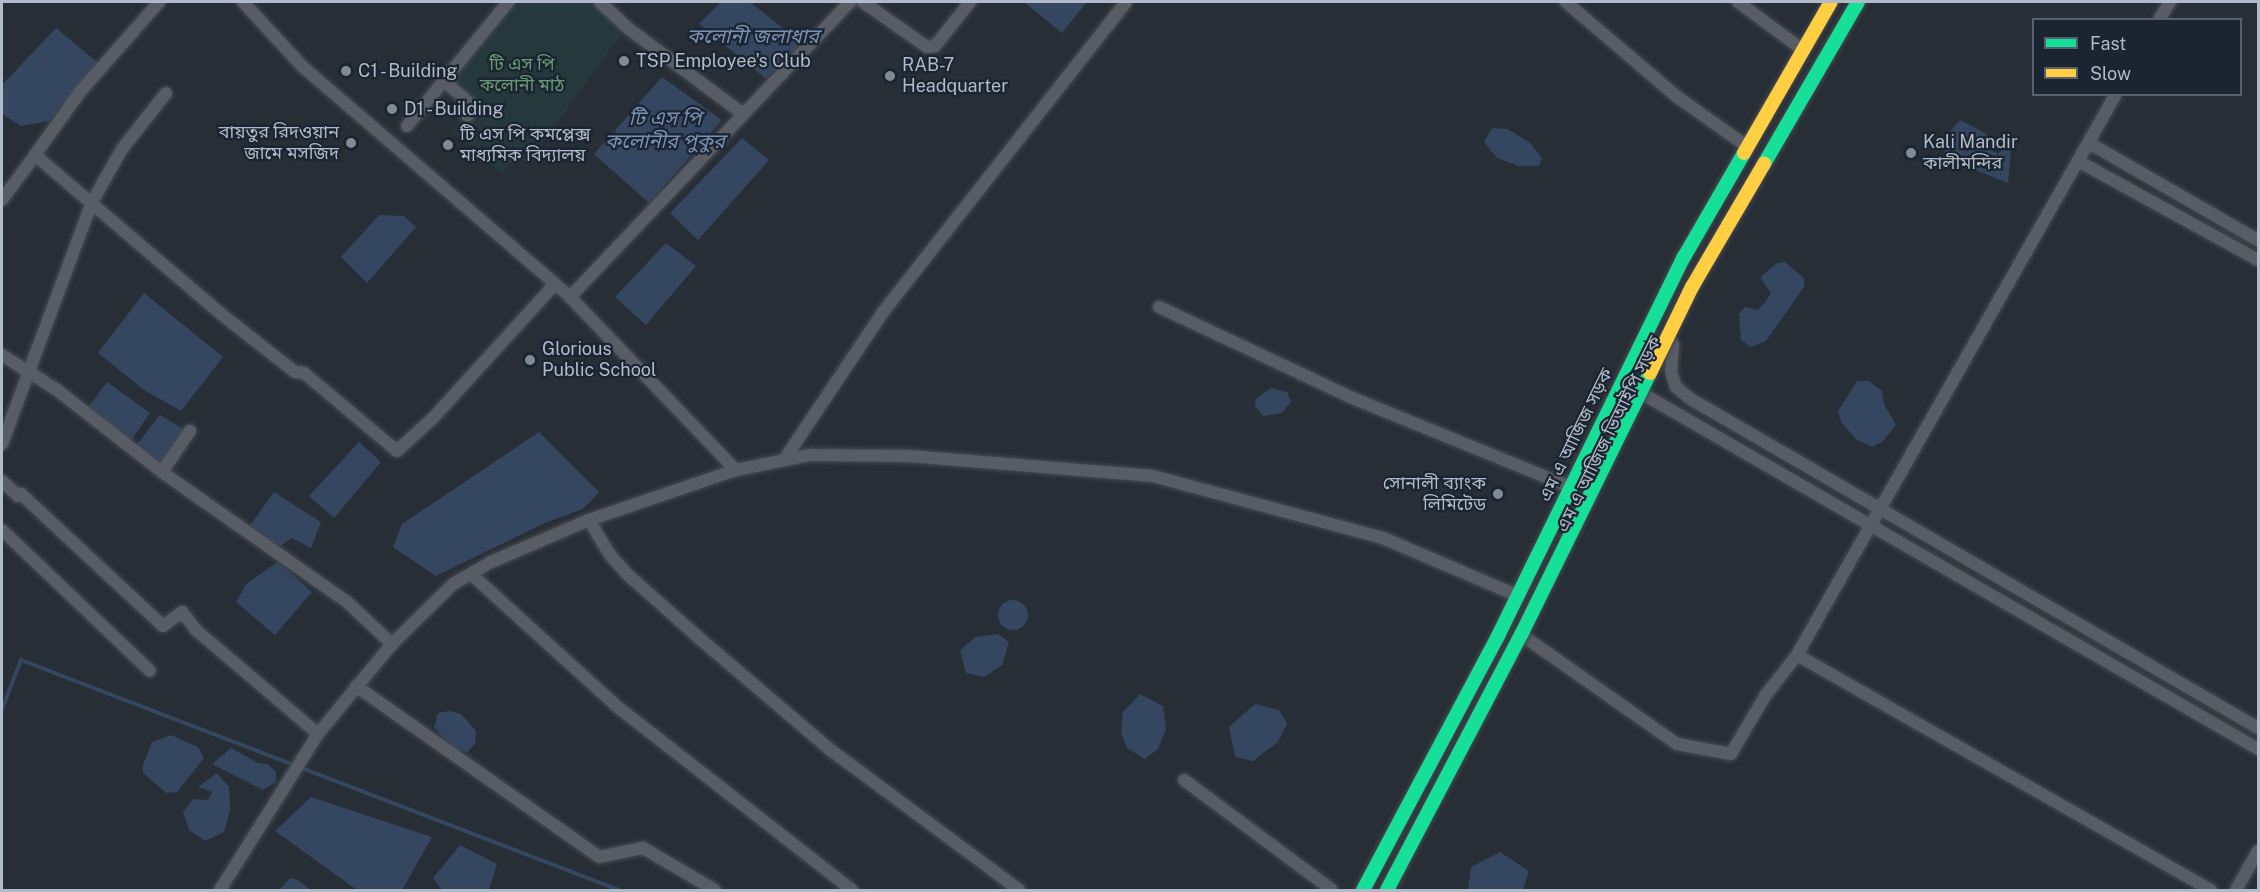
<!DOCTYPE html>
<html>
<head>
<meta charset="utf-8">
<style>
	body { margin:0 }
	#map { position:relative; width:2260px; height:892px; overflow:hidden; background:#282e36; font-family:"Public Sans","Noto Sans Bengali",sans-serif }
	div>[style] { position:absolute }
	.green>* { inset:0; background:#25383c }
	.water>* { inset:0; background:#344660 }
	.round { border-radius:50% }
	.stream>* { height:4px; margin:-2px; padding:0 2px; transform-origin:2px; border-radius:2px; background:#344660 }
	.roads { filter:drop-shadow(0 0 2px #464a51) drop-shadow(0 0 2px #464a51) }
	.street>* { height:12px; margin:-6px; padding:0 6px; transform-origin:6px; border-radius:6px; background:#585c64 }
	.fast>* { height:14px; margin:-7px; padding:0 7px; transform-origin:7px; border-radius:7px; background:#16e098 }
	.slow>* { height:14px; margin:-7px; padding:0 7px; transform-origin:7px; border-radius:7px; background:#ffcf43 }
	.bridges { filter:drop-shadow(0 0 2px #454a51) drop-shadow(0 0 2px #454a51) }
	.fast-bridge>* { height:14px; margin:-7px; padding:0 7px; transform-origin:7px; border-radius:7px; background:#16e098 }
	.slow-bridge>* { height:14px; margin:-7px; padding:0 7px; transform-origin:7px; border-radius:7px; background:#ffcf43 }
	.dots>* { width:16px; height:16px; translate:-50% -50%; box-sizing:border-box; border:3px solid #1b2431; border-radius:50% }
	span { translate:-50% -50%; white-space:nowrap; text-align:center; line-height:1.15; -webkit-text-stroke:4.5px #1b2431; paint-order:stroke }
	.poi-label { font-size:18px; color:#b1bac8 }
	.left { translate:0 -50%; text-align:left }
	.right { translate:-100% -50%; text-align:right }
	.park-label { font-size:18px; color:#689973 }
	.street-label { font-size:18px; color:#b1bac8 }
	.water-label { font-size:20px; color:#7890b1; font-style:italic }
	.frame { position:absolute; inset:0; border:3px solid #b1bac8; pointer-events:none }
	.legend { position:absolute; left:2032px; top:18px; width:210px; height:78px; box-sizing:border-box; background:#1b2431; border:2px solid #57606d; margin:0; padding:8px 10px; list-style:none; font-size:18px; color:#b1bac8 }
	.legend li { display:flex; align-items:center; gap:12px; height:30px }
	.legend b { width:30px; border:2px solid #57606d }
</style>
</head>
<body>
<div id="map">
	<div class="green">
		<i style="clip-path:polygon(509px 2px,599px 2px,626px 28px,527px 164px,517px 157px,502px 174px,452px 131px,472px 107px,443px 81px)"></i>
	</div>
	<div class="water">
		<i style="clip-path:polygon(721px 2px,750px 2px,802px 43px,766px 79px,699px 24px)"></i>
		<i style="clip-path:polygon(1024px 2px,1087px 2px,1062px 33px)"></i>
		<i style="clip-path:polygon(56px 28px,98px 63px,49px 121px,21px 126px,2px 114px,2px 85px)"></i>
		<i style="clip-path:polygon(662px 77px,722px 120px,649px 203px,594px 154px)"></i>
		<i style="clip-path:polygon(1960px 120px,1987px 134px,1987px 148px,1998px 154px,2004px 148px,2011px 151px,2008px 183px,1952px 161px,1939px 143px)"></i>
		<i style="clip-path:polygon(1492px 128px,1508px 129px,1530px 143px,1542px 158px,1539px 166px,1519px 166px,1497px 158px,1484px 142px)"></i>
		<i style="clip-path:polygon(742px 138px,769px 160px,698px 240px,670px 213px)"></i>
		<i style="clip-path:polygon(379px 215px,404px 216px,416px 227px,367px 283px,341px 257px)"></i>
		<i style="clip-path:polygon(666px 243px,696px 266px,646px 325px,615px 297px)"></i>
		<i style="clip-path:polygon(1785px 262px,1804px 278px,1804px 287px,1766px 341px,1751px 347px,1741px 340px,1739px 314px,1745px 307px,1757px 310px,1764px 304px,1771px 293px,1761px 279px,1763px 275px,1777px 263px)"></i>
		<i style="clip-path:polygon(144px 293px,223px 357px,181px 411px,144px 390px,98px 353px)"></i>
		<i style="clip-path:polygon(1857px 381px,1869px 381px,1882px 391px,1884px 404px,1896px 425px,1883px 441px,1872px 447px,1856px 439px,1841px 422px,1838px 411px)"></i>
		<i style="clip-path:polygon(107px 382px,150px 413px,130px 442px,87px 409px)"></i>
		<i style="clip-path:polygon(1271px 388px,1287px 392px,1291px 402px,1282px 413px,1263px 416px,1255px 406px,1256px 399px)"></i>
		<i style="clip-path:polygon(160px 415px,185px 430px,160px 467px,135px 447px)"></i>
		<i style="clip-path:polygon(539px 432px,599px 492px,583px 509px,545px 523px,436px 576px,393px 547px,402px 524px)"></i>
		<i style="clip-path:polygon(359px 442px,381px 462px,334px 518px,309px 496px)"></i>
		<i style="clip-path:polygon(274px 492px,321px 522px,311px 548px,292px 538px,280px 546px,249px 527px)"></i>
		<i style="clip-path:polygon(278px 562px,312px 592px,275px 635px,236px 602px,246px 584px)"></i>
		<i class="round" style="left:998px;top:600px;width:30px;height:30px"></i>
		<i style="clip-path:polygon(998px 634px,1009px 642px,1002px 665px,984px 677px,966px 673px,960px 650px,976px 637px)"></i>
		<i style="clip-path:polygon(1140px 694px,1163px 706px,1166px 729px,1158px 749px,1145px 759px,1127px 748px,1121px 733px,1123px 712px)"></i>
		<i style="clip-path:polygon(1255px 704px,1279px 710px,1287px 723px,1278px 742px,1253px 761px,1235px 757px,1229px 727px)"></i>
		<i style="clip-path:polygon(449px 711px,461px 714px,476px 731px,475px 743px,468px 752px,454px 750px,434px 727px,438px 713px)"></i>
		<i style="clip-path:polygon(171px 735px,198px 747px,204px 758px,177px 792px,166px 793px,143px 773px,143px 765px,152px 742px)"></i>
		<i style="clip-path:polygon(231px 748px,258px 763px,268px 764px,276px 772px,276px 782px,263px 790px,212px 764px)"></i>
		<i style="clip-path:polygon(217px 773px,229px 787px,230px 810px,224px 832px,205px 841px,189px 830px,183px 812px,193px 799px,208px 800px,212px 792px,198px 787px)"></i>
		<i style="clip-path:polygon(311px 797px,432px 837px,402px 890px,357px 890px,275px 831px)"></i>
		<i style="clip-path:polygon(460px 845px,497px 864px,489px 890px,442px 890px,433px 878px)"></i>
		<i style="clip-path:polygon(1500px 852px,1529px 871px,1523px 890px,1468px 890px,1471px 867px)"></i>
		<i style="clip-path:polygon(290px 878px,298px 880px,311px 890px,279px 890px)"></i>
	</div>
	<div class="stream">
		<i style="left:2px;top:709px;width:53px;rotate:-68.8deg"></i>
		<i style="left:21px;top:660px;width:641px;rotate:21.04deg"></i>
	</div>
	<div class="roads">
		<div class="street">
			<i style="left:243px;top:2px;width:88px;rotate:47.3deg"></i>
			<i style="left:303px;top:67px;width:352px;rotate:40.7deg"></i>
			<i style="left:570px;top:297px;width:240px;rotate:46.2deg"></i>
			<i style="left:736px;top:470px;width:76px;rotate:-11.5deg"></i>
			<i style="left:810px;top:455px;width:99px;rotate:0.6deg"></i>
			<i style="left:909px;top:456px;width:245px;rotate:4.7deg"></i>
			<i style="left:1153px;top:476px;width:238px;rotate:15.1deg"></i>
			<i style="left:1383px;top:538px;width:147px;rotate:23.2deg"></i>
			<i style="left:600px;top:2px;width:40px;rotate:43deg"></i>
			<i style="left:629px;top:29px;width:142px;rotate:36.7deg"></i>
			<i style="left:863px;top:2px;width:78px;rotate:35.1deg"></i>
			<i style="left:927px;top:47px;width:8px;rotate:-7deg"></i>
			<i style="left:935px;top:46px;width:56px;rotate:-51.5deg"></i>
			<i style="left:1566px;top:2px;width:145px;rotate:40.5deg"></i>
			<i style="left:1676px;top:96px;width:88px;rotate:35.3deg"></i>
			<i style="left:1738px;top:2px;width:81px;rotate:36.4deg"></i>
			<i style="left:2159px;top:20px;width:21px;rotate:-59deg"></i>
			<i style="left:443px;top:80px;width:41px;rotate:41.1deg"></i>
			<i style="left:474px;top:107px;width:11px;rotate:128deg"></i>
			<i style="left:407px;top:126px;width:160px;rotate:-50.8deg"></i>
			<i style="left:2089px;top:143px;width:195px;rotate:29.9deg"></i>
			<i style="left:35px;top:155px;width:77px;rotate:-54.5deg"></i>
			<i style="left:80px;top:92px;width:120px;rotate:-48.7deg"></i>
			<i style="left:2078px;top:161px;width:205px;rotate:28.8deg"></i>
			<i style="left:2px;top:200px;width:56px;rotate:-53.7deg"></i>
			<i style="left:35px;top:155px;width:245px;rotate:40.5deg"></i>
			<i style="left:221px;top:314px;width:94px;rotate:38.1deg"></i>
			<i style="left:295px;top:372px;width:9px;rotate:6deg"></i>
			<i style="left:304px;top:373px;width:121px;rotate:40deg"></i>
			<i style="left:397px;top:451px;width:49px;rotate:-42.5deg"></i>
			<i style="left:433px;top:418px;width:181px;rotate:-47.7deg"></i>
			<i style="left:570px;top:297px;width:407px;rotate:-46.5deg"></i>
			<i style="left:1159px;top:307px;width:211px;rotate:25.2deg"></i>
			<i style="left:1350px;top:397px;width:238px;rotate:22.2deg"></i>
			<i style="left:1673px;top:344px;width:27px;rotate:94deg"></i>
			<i style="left:1671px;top:371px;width:17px;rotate:73deg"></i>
			<i style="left:1676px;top:387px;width:17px;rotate:40deg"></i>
			<i style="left:1689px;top:398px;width:658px;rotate:30.11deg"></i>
			<i style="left:2px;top:355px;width:65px;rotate:32.5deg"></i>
			<i style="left:57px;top:390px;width:133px;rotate:38deg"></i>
			<i style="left:162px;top:472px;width:226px;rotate:35.1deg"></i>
			<i style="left:347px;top:602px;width:62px;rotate:43deg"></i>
			<i style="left:1636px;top:390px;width:718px;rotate:29.99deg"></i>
			<i style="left:2px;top:444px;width:258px;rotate:-69.6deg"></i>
			<i style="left:92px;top:202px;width:61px;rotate:-60.5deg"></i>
			<i style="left:122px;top:149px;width:71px;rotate:-51.8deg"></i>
			<i style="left:784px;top:460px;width:178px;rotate:-56.2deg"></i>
			<i style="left:883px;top:312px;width:394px;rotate:-51.9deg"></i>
			<i style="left:162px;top:472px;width:50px;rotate:-55.7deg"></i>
			<i style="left:2px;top:481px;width:22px;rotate:43deg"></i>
			<i style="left:18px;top:496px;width:4px;rotate:-34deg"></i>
			<i style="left:21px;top:494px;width:194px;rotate:42.9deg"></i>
			<i style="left:163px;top:626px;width:24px;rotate:-36deg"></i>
			<i style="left:182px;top:612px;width:23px;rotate:52deg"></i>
			<i style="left:196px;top:630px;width:160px;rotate:40.4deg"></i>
			<i style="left:589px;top:520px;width:41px;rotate:59deg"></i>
			<i style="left:610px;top:555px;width:25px;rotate:48deg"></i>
			<i style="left:627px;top:574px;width:96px;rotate:41.6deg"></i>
			<i style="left:699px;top:638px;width:175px;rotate:40.4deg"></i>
			<i style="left:832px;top:751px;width:233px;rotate:36.6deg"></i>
			<i style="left:2px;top:530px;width:204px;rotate:43.6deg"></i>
			<i style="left:471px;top:574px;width:200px;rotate:42.2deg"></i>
			<i style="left:619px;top:708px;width:296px;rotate:38deg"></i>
			<i style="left:1529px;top:640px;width:181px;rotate:35.1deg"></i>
			<i style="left:1677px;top:744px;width:55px;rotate:10.5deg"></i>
			<i style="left:1731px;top:754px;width:67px;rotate:-59.6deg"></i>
			<i style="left:1765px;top:696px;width:52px;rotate:-52deg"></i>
			<i style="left:1797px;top:655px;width:645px;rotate:-60.38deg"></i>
			<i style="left:1797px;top:655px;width:476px;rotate:29.6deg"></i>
			<i style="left:356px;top:686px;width:297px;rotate:35.1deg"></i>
			<i style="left:599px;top:857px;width:45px;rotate:-11.6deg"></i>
			<i style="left:643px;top:848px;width:83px;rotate:30.3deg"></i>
			<i style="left:1184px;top:780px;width:184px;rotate:36.6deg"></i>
			<i style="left:220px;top:890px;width:184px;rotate:-57.9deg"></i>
			<i style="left:318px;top:734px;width:117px;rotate:-50.6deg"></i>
			<i style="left:392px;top:644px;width:86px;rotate:-44.5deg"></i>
			<i style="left:453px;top:584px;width:44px;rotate:-30.1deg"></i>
			<i style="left:491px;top:562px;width:107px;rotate:-23.2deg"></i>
			<i style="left:589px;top:520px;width:155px;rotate:-18.8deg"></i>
			<i style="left:2236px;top:890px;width:45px;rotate:-60.6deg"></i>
		</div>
		<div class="fast">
			<i style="left:1363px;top:890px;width:288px;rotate:-62deg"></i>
			<i style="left:1498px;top:636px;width:422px;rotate:-63.9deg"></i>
			<i style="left:1684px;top:257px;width:120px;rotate:-60deg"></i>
		</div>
		<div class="slow">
			<i style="left:1744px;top:153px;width:174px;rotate:-60.1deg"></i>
		</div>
	</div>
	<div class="bridges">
		<div class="fast-bridge">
			<i style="left:1764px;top:164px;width:187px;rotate:-59.9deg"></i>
			<i style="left:1387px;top:890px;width:290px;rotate:-62.3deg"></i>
			<i style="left:1522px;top:633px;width:290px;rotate:-63.8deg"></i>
		</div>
		<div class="slow-bridge">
			<i style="left:1650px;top:373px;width:96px;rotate:-64deg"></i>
			<i style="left:1692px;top:287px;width:143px;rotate:-59.7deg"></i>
		</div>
	</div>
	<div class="dots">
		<i style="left:624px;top:61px;background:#818995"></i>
		<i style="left:346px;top:71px;background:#818995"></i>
		<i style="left:890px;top:76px;background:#818995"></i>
		<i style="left:392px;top:109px;background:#818995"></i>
		<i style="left:351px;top:143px;background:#818995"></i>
		<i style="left:448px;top:145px;background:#818995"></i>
		<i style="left:1911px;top:153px;background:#818995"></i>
		<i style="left:530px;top:360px;background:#818995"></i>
		<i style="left:1498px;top:494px;background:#818995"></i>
	</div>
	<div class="poi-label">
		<span class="left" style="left:636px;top:61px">TSP Employee's Club</span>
		<span class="left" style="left:902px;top:76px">RAB-7<br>Headquarter</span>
		<span class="left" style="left:358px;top:71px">C1 - Building</span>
		<span class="left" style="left:404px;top:109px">D1 - Building</span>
		<span class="right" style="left:339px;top:143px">বায়তুর রিদওয়ান<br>জামে মসজিদ</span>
		<span class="left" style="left:460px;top:145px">টি এস পি কমপ্লেক্স<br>মাধ্যমিক বিদ্যালয়</span>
		<span class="left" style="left:1923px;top:153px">Kali Mandir<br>কালীমন্দির</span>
		<span class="left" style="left:542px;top:360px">Glorious<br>Public School</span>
		<span class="right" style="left:1486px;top:494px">সোনালী ব্যাংক<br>লিমিটেড</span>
	</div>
	<div class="park-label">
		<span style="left:522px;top:75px">টি এস পি<br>কলোনী মাঠ</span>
	</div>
	<div class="street-label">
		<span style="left:1609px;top:434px;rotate:-64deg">এম এ আজিজ ভিআইপি সড়ক</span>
		<span style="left:1576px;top:435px;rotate:-64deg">এম এ আজিজ সড়ক</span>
	</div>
	<div class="water-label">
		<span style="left:753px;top:36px">কলোনী জলাধার</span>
		<span style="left:665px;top:130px">টি এস পি<br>কলোনীর পুকুর</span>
	</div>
	<div class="frame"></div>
	<ul class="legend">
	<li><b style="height:8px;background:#16e098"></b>Fast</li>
	<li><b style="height:8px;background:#ffcf43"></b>Slow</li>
	</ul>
</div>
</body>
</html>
